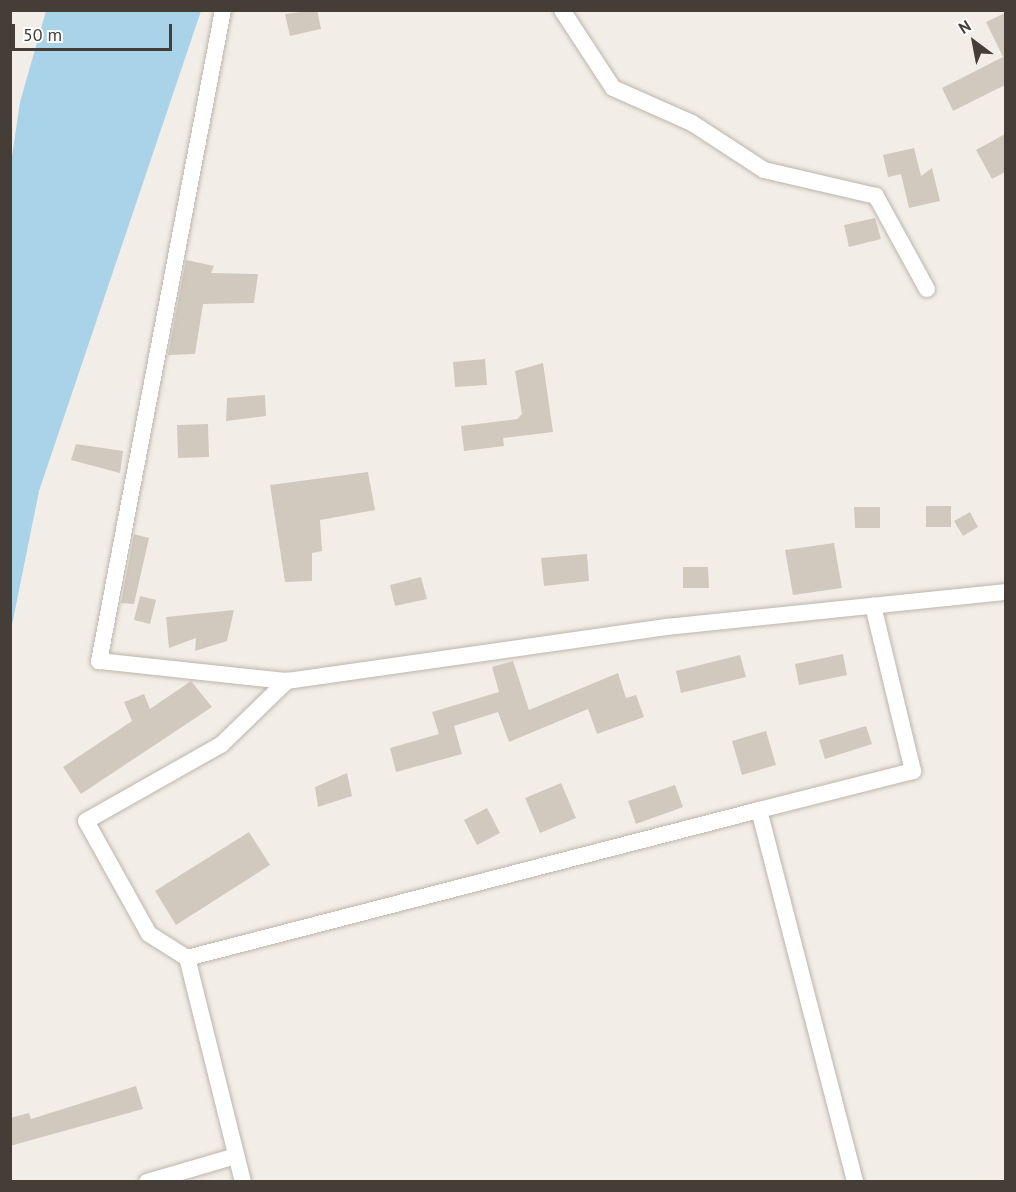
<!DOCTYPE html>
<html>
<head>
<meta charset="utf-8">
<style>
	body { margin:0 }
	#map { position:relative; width:1016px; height:1192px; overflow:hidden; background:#f2eee7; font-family:"PT Sans",sans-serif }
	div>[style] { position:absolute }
	.water>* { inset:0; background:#a9d3e9 }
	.building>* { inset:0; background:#d2c9be }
	.roads { filter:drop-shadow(0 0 2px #bcb5ab) drop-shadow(0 0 2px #bcb5ab) }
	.street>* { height:16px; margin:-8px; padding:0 8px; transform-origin:8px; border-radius:8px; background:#fff }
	span { translate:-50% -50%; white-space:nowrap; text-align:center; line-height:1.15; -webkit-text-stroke:5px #fff; paint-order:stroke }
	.frame { position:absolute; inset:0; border:12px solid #443e37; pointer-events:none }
	.north { position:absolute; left:944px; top:12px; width:60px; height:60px; -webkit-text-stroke:4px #fff; paint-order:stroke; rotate:328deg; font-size:16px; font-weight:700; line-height:24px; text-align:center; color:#443e37 }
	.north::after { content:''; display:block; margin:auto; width:21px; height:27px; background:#443e37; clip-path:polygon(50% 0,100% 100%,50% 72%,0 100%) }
	.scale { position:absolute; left:12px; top:24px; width:160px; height:27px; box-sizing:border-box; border:3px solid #443e37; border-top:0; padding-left:8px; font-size:18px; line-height:21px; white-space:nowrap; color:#443e37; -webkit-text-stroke:4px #fff; paint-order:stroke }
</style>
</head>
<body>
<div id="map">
	<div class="water">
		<i style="clip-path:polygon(46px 11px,201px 11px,39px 491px,11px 630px,10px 170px,20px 102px)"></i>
	</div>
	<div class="building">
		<i style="clip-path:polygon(317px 10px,321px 29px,290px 36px,285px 14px)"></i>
		<i style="clip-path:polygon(1005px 13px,1005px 85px,953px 111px,942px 88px,1003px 57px,986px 22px)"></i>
		<i style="clip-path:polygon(1005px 134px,1005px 172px,992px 179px,976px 150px)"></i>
		<i style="clip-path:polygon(914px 148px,921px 176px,932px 168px,940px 201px,909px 208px,901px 174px,888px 177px,883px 155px)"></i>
		<i style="clip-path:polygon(875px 218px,881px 239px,849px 247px,844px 225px)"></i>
		<i style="clip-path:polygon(186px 260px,214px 266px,211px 273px,258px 274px,254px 303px,203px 304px,195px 354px,168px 355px)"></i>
		<i style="clip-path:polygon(485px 359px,487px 385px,455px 387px,453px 362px)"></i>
		<i style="clip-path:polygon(543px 363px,553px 432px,503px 438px,504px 446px,464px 451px,461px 426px,517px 419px,522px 414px,515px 371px)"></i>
		<i style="clip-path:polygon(265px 395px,266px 416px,226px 421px,227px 398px)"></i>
		<i style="clip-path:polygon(208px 424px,209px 457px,178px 458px,177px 425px)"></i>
		<i style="clip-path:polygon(76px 444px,123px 451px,120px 473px,71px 460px)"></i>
		<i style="clip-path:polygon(368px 472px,375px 510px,320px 520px,322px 551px,312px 553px,312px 581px,285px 582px,270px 485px)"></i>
		<i style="clip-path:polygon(926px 506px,951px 506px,951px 527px,926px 527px)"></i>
		<i style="clip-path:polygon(854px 507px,880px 507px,880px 528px,855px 528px)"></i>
		<i style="clip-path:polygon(970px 512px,978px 527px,963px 536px,954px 521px)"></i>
		<i style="clip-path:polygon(134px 534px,149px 538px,134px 604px,121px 603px)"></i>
		<i style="clip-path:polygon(834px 543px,842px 588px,793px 595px,785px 550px)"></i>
		<i style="clip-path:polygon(587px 554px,589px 581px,544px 586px,541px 558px)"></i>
		<i style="clip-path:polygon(683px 567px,708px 567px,709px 588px,683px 588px)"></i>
		<i style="clip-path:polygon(421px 577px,427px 599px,395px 606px,390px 585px)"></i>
		<i style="clip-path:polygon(140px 596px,156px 600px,150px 624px,134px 620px)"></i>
		<i style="clip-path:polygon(234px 610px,227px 641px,195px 651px,196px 638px,169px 648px,166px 617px)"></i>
		<i style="clip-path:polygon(843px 654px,847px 675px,799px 685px,795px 664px)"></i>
		<i style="clip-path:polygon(740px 655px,746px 677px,681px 693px,676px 671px)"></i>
		<i style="clip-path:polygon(513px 661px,529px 710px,618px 673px,626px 698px,636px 695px,644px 717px,597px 734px,588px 709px,509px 742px,498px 712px,454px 726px,462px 754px,396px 772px,390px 748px,439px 734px,432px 712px,499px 692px,492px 667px)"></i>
		<i style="clip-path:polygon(191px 681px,212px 707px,81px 794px,63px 767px,132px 721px,124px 702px,144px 694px,150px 709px)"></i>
		<i style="clip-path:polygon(866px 726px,872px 744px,825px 759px,819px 740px)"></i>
		<i style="clip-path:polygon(766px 731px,776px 765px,742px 775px,732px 741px)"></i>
		<i style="clip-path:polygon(347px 773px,352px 796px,318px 807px,315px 787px)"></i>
		<i style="clip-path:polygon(561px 783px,576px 818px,540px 833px,525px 798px)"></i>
		<i style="clip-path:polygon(675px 785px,683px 807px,636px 824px,628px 801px)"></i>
		<i style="clip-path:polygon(487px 808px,500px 833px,477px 845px,464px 820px)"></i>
		<i style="clip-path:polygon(249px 832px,270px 865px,176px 925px,155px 891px)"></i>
		<i style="clip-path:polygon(136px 1086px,143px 1109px,10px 1146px,10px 1118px,29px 1113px,31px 1119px)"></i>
	</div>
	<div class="roads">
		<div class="street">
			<i style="left:223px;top:10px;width:663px;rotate:100.78deg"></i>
			<i style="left:99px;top:661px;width:189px;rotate:6.1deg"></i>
			<i style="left:562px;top:10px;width:93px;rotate:56.8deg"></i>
			<i style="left:613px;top:88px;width:86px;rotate:23.9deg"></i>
			<i style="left:692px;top:123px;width:86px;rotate:33.1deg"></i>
			<i style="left:764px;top:170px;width:115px;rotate:13.1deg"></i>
			<i style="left:876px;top:196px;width:106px;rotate:61.3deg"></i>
			<i style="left:759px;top:810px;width:159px;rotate:-14.2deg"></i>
			<i style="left:913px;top:771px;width:170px;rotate:-103.6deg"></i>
			<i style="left:187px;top:958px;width:45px;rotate:-147.7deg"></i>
			<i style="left:149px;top:934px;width:129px;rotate:-119.1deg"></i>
			<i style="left:86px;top:821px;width:156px;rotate:-29.5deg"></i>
			<i style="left:222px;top:744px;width:91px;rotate:-44.1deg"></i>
			<i style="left:287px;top:681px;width:384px;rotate:-8.1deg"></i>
			<i style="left:667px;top:627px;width:341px;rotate:-5.9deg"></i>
			<i style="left:147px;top:1182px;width:93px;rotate:-16.3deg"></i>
			<i style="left:243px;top:1182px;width:231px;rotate:-104deg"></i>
			<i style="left:187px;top:958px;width:591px;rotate:-14.51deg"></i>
			<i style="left:759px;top:810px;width:384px;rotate:75.5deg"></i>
		</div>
	</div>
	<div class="frame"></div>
	<div class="north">N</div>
	<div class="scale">50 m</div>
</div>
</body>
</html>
